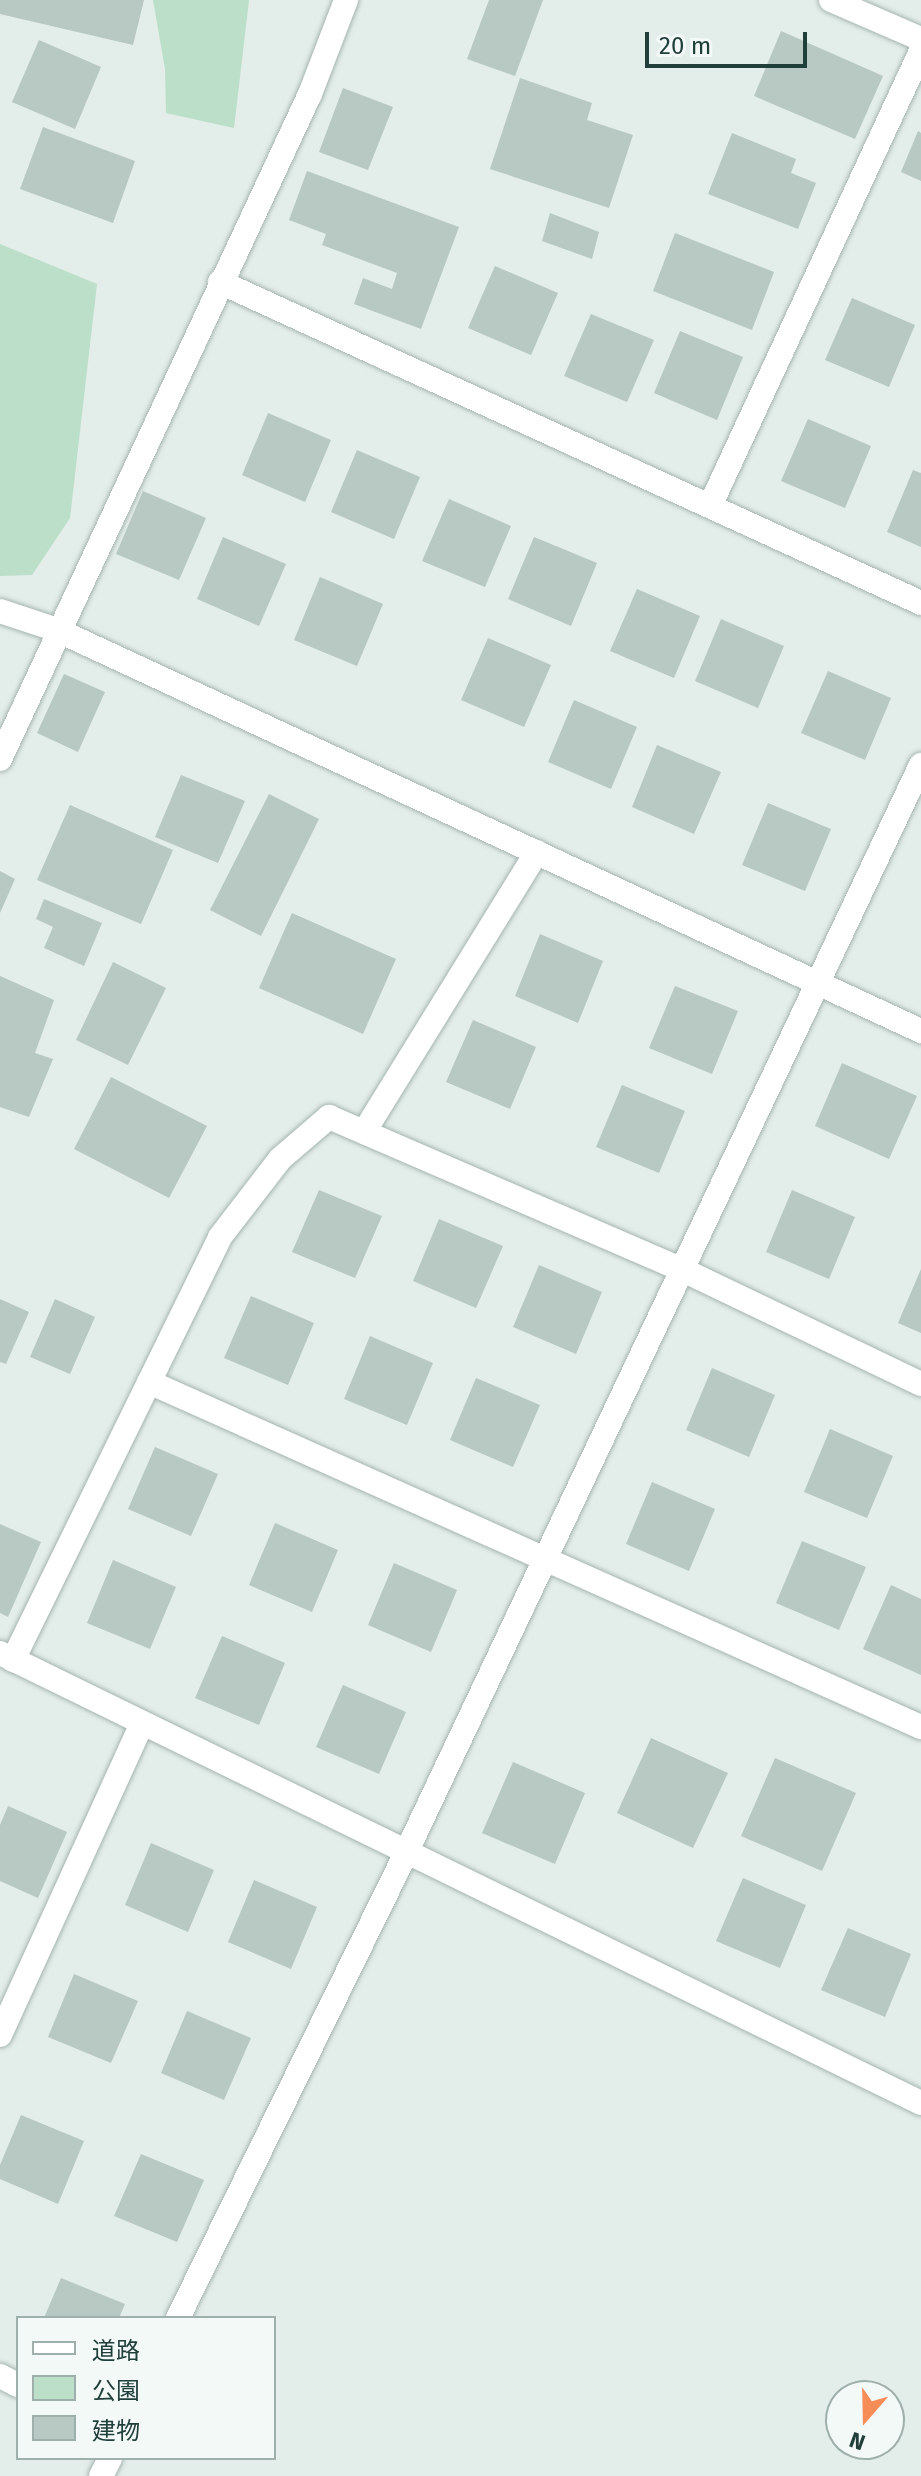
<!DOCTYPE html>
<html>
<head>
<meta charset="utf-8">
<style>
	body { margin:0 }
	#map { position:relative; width:921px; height:2476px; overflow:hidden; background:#e3ede9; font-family:"Fira Sans","Noto Sans JP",sans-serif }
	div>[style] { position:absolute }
	.green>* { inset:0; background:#bbdfc8 }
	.building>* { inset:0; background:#b8c8c3 }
	.roads { filter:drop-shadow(0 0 2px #a5b5b1) drop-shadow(0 0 2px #a5b5b1) }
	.minor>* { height:24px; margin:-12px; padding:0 12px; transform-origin:12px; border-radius:12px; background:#fff }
	.tertiary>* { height:24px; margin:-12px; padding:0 12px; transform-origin:12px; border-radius:12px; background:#fff }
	span { translate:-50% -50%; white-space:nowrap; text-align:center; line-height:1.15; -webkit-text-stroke:8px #f3f9f7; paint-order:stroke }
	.legend { position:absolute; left:16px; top:2316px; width:260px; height:144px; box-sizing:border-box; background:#f3f9f7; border:2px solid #9fafab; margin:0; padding:10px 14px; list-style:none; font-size:24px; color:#213f3a }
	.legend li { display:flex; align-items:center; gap:16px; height:40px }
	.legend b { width:40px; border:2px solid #9fafab }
	.north { position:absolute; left:825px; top:2380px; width:80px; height:80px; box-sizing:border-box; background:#f3f9f7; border:2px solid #9fafab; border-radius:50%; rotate:200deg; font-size:22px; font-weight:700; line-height:32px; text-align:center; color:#213f3a }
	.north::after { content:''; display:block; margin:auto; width:28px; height:36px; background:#f78d56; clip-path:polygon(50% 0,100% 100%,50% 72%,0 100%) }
	.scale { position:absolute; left:645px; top:32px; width:162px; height:36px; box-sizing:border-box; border:4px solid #213f3a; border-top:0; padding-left:10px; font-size:24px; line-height:28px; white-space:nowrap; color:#213f3a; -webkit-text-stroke:6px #f3f9f7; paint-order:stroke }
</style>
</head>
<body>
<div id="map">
	<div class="green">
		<i style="clip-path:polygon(153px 0,249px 0,234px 128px,166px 113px,165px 69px)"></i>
		<i style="clip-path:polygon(0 244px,97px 284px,70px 518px,32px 575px,0 576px)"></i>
	</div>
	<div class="building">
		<i style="clip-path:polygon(0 0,144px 0,133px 45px,0 14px)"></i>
		<i style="clip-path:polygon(489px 0,543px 0,515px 76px,467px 59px)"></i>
		<i style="clip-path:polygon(781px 31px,883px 76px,855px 139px,754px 96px)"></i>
		<i style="clip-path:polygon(39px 40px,101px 67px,75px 129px,12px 102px)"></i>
		<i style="clip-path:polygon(520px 78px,592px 103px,587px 120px,633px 135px,609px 208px,490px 169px)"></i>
		<i style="clip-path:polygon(343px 88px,393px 107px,368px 170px,319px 152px)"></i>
		<i style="clip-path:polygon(43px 127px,135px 161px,113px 223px,20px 189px)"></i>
		<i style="clip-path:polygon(918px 131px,921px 133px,921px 181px,901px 172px)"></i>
		<i style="clip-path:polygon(732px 133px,796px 159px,791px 173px,816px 183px,798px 229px,708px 194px)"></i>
		<i style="clip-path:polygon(307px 171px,459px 227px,421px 329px,354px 304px,363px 278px,392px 289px,397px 273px,322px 245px,326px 234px,289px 220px)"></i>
		<i style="clip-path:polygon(550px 213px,599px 232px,592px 259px,542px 241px)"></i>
		<i style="clip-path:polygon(675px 233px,774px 272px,752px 330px,653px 291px)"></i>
		<i style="clip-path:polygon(495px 266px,558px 293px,531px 355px,468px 328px)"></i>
		<i style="clip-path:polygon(852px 298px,915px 325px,889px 387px,825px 360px)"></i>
		<i style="clip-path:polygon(591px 314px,654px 340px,627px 402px,564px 376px)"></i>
		<i style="clip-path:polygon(680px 331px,743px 357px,717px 420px,654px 393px)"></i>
		<i style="clip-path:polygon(268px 413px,331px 440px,305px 502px,242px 475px)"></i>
		<i style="clip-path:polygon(808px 419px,871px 446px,845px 508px,781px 481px)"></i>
		<i style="clip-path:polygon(357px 450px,420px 477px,394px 539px,331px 512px)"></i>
		<i style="clip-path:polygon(913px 470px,921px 473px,921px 547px,887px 532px)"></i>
		<i style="clip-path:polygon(143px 491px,206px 518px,179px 580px,116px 554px)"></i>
		<i style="clip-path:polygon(449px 499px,511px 526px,485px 587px,422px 561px)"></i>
		<i style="clip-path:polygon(223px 537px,286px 564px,259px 626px,197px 599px)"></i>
		<i style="clip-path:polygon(534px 537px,597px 563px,571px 626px,508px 599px)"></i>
		<i style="clip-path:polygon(320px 577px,383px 604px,357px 666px,294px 640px)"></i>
		<i style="clip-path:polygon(637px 589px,700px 616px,674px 678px,610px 651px)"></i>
		<i style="clip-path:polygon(721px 619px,784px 646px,758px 708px,695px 681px)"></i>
		<i style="clip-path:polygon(488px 638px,551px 665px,524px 727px,461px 700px)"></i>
		<i style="clip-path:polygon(828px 671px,891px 698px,865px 760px,801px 733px)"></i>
		<i style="clip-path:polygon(64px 674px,105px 692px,78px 752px,37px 733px)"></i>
		<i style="clip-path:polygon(574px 700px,637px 727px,611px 789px,548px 762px)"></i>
		<i style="clip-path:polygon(657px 745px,721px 772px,694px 834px,632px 807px)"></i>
		<i style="clip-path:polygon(181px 775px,245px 801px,218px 863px,155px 837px)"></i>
		<i style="clip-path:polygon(269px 794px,319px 819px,261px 936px,210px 910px)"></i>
		<i style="clip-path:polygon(768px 803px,831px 829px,805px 891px,742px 865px)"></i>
		<i style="clip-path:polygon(70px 805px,173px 850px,141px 924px,37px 880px)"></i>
		<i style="clip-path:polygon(0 871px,15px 879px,0 913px)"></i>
		<i style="clip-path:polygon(44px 899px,102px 923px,84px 966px,44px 948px,53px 927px,36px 919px)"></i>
		<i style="clip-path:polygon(292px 913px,396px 959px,363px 1034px,259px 988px)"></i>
		<i style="clip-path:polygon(540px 934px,603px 961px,578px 1023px,515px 996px)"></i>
		<i style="clip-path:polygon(113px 962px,166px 988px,128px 1065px,76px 1040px)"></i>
		<i style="clip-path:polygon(0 976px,54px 1000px,35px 1053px,53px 1059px,29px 1117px,0 1107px)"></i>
		<i style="clip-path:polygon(675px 986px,738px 1011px,712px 1074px,649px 1048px)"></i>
		<i style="clip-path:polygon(473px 1020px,536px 1047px,510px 1109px,446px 1082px)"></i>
		<i style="clip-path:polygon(842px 1063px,917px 1096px,889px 1159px,815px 1126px)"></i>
		<i style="clip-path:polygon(111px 1077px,207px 1126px,169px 1198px,74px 1149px)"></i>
		<i style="clip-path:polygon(622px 1085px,685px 1111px,659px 1173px,596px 1147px)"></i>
		<i style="clip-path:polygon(319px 1190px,382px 1216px,355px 1278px,292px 1252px)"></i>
		<i style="clip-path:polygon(792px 1190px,855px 1217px,829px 1279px,766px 1252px)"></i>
		<i style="clip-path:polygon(439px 1219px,503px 1246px,476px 1308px,413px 1281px)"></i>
		<i style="clip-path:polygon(539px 1265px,602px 1292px,576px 1354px,513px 1327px)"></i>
		<i style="clip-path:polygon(921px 1269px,921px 1333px,898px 1323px)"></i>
		<i style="clip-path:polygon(251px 1296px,314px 1323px,288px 1385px,224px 1358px)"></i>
		<i style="clip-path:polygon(0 1299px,29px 1312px,6px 1364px,0 1362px)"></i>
		<i style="clip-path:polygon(55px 1299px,95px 1317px,70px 1374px,30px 1357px)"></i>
		<i style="clip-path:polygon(370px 1336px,433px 1363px,407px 1425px,344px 1399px)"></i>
		<i style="clip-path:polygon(712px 1368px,775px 1395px,749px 1457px,686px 1430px)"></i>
		<i style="clip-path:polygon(476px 1378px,540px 1405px,513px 1467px,450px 1440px)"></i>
		<i style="clip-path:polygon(830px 1429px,893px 1456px,867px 1518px,804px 1492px)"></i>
		<i style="clip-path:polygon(155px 1447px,218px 1474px,191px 1536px,128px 1509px)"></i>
		<i style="clip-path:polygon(652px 1482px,715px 1509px,689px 1571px,626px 1544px)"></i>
		<i style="clip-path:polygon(275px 1523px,338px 1550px,312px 1612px,249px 1585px)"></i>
		<i style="clip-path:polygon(0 1524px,41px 1542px,8px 1617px,0 1613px)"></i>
		<i style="clip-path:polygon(802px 1541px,866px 1567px,839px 1630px,776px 1603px)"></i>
		<i style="clip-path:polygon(113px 1560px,176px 1587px,150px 1649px,87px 1623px)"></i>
		<i style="clip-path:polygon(394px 1563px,457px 1590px,431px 1652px,368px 1625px)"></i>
		<i style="clip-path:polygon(891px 1585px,921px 1599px,921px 1675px,863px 1649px)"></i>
		<i style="clip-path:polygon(222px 1636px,285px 1663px,259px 1725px,195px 1698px)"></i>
		<i style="clip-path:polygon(343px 1685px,406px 1712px,379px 1774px,316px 1747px)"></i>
		<i style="clip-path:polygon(651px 1738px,728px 1773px,693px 1848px,617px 1813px)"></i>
		<i style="clip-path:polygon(775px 1758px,856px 1793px,822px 1871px,741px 1836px)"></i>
		<i style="clip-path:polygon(513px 1762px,585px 1793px,555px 1864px,482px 1833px)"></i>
		<i style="clip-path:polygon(8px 1806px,67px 1832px,38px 1898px,0 1881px,0 1825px)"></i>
		<i style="clip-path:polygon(151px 1843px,214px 1870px,188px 1932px,125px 1905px)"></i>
		<i style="clip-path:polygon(743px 1878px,806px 1905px,780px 1968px,716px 1941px)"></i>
		<i style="clip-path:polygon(254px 1880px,317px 1907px,291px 1969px,228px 1942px)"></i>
		<i style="clip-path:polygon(848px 1928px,911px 1954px,885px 2017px,821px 1990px)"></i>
		<i style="clip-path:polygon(74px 1974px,138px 2001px,111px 2063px,48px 2037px)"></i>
		<i style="clip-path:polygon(187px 2011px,251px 2038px,224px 2100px,161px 2073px)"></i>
		<i style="clip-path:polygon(21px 2115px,84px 2141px,58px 2204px,0 2179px,0 2165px)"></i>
		<i style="clip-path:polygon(141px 2154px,204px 2180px,177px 2242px,114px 2216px)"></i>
		<i style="clip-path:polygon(61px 2278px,125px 2304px,119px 2318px,44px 2318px)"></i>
	</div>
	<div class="roads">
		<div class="minor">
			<i style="left:831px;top:0;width:98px;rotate:23.4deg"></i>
			<i style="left:220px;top:282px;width:771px;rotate:24.6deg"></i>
			<i style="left:710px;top:506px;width:502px;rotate:-65.12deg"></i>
			<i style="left:0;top:611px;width:60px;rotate:18.4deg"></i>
			<i style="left:57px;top:630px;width:953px;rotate:24.9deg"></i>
			<i style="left:0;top:759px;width:734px;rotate:-65.01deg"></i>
			<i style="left:310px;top:94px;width:101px;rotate:-69deg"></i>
			<i style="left:364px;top:1132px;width:329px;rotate:-58.3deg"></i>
			<i style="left:149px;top:1382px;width:846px;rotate:24.08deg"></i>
			<i style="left:0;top:1653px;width:1025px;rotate:26.04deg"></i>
			<i style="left:13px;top:1660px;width:471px;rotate:-63.9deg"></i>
			<i style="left:220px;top:1237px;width:98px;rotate:-52.4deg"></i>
			<i style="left:280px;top:1159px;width:65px;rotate:-40.6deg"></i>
			<i style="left:329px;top:1117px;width:383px;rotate:23.4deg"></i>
			<i style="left:681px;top:1269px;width:266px;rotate:25.6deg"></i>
			<i style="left:0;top:2035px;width:342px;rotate:-65.5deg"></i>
			<i style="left:178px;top:2318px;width:516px;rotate:-63.88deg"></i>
			<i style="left:0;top:2376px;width:20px;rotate:27deg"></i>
			<i style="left:101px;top:2476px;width:20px;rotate:-63deg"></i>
		</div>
		<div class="tertiary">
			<i style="left:405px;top:1855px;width:1206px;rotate:-64.67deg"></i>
		</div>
	</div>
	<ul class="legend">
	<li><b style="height:10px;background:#fff"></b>道路</li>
	<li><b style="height:22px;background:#bbdfc8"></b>公園</li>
	<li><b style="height:22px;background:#b8c8c3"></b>建物</li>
	</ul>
	<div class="north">N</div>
	<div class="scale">20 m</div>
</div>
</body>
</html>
